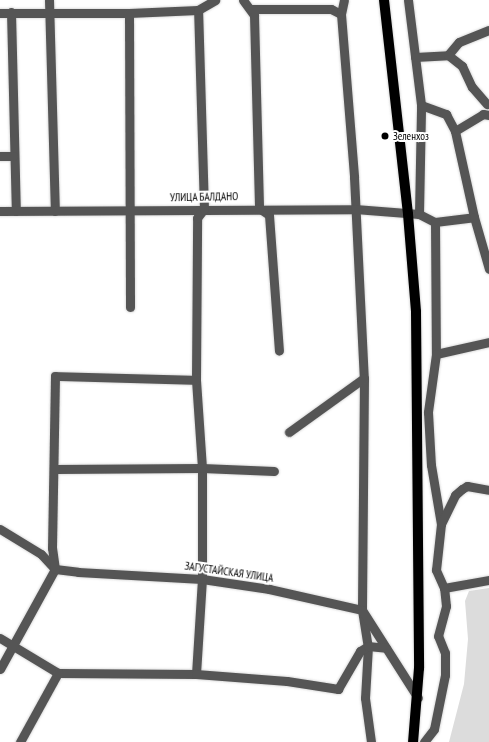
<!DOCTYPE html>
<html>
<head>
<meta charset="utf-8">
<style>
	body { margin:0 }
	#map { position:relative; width:489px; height:742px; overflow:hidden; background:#fff; font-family:"PT Sans Narrow",sans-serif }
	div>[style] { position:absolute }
	.green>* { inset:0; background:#dcdcdc }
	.roads { filter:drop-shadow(0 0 1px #dbdbdb) drop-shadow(0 0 1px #dbdbdb) }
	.minor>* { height:9px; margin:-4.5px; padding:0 4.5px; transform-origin:4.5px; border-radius:4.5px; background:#555 }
	.major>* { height:10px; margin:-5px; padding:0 5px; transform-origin:5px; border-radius:5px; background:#000 }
	.dots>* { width:11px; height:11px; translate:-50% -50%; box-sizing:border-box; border:2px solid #fff; border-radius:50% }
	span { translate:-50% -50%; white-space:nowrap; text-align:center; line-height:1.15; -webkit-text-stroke:4px #fff; paint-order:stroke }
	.poi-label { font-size:11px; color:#000 }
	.left { translate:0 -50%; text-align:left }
	.street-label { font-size:11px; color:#000 }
</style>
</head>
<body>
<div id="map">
	<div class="green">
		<i style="clip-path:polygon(489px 588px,489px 742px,449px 742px,464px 684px,468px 639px,465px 601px,469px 591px)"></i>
	</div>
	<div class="roads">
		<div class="minor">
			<i style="left:49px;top:0;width:211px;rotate:88.4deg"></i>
			<i style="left:243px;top:0;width:19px;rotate:54deg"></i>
			<i style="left:254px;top:15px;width:193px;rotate:88.5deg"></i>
			<i style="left:259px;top:208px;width:12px;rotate:35deg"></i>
			<i style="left:269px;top:215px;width:136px;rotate:85.8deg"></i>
			<i style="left:408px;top:0;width:106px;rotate:82.9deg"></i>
			<i style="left:421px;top:105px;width:27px;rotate:20deg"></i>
			<i style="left:446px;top:114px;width:19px;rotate:62deg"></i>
			<i style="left:455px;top:131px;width:33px;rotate:-31deg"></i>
			<i style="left:483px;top:114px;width:6px;rotate:9deg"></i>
			<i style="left:252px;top:9px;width:79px"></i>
			<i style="left:331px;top:9px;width:11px;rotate:27deg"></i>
			<i style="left:341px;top:14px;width:164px;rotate:85.4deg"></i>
			<i style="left:354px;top:177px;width:201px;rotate:87.2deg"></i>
			<i style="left:364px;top:378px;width:232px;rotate:90.5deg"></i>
			<i style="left:362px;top:610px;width:36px;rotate:81deg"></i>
			<i style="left:368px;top:646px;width:52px;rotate:93.3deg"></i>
			<i style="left:365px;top:698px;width:44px;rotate:82.2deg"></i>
			<i style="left:11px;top:12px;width:199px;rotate:88.6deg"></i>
			<i style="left:0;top:13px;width:129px"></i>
			<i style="left:129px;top:13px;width:69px;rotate:-2.5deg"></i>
			<i style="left:129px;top:13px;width:294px;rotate:89.8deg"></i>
			<i style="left:341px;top:14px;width:14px;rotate:-78deg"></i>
			<i style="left:448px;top:55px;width:17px;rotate:-50deg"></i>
			<i style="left:459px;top:42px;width:32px;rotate:-22deg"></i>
			<i style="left:415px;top:57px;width:33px;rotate:-3deg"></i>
			<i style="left:448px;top:55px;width:18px;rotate:38deg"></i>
			<i style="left:462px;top:66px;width:23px;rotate:65deg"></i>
			<i style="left:472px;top:87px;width:23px;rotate:49deg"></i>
			<i style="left:0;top:156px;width:13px"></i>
			<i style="left:0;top:211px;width:355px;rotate:-0.3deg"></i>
			<i style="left:355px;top:209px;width:64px;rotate:4.5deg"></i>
			<i style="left:419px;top:214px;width:109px;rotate:-88.9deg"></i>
			<i style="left:419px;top:214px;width:18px;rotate:27deg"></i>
			<i style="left:435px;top:222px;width:39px;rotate:-7deg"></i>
			<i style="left:474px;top:217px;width:88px;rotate:-102.5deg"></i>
			<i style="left:474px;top:217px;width:54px;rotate:73.9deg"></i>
			<i style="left:435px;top:222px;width:132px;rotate:89.6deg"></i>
			<i style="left:436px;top:354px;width:54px;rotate:-12.8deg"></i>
			<i style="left:436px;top:354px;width:59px;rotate:97.9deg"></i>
			<i style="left:428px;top:412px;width:53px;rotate:86.8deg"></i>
			<i style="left:431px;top:465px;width:60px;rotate:80.4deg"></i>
			<i style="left:289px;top:432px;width:92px;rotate:-35.8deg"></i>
			<i style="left:55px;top:469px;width:147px;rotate:-0.4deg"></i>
			<i style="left:202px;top:468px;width:72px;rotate:2.4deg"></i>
			<i style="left:0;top:529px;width:48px;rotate:31.4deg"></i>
			<i style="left:41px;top:554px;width:21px;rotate:47deg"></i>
			<i style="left:55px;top:569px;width:23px;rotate:7deg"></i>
			<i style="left:78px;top:572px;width:124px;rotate:3.2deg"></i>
			<i style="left:202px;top:579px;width:68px;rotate:8.5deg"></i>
			<i style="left:269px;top:589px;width:95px;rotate:12.7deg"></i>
			<i style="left:362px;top:610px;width:104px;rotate:57.5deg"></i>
			<i style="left:444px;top:588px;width:46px;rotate:-10.1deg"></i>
			<i style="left:0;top:638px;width:68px;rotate:31.1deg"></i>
			<i style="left:58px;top:673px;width:138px;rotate:0.4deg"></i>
			<i style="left:196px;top:674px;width:95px;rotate:-86.4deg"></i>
			<i style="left:202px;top:579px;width:111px;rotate:-90deg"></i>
			<i style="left:202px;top:468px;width:88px;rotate:-93.9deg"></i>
			<i style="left:196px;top:380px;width:162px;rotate:-89.6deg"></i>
			<i style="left:197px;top:218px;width:11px;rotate:-52deg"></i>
			<i style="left:204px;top:209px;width:199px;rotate:-91.7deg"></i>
			<i style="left:198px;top:10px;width:20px;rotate:-30deg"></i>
			<i style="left:0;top:669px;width:114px;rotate:-61.2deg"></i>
			<i style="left:55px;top:569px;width:21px;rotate:-98deg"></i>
			<i style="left:52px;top:548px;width:172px;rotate:-89deg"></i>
			<i style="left:55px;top:376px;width:141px;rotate:1.6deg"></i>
			<i style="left:196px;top:674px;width:91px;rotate:4.4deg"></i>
			<i style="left:287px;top:681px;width:52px;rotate:8.9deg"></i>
			<i style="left:338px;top:689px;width:44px;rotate:-59.9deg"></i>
			<i style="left:360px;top:651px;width:9px;rotate:-32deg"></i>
			<i style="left:368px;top:646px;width:18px;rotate:6deg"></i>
			<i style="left:20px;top:742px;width:79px;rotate:-61.2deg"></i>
			<i style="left:424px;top:742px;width:16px;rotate:-52deg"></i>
			<i style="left:434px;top:729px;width:55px;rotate:-78.5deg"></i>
			<i style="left:445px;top:675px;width:22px;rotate:-90deg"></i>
			<i style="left:445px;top:653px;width:18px;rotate:-112deg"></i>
			<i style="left:438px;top:636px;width:31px;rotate:-75deg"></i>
			<i style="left:446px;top:606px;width:18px;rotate:-96deg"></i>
			<i style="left:444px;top:588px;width:20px;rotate:-114deg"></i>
			<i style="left:436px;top:570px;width:46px;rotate:-83.8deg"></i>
			<i style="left:441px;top:524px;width:32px;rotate:-64deg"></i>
			<i style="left:455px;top:495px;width:9px;rotate:-41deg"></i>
			<i style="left:462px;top:489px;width:6px;rotate:-31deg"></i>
			<i style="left:467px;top:486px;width:22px;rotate:10deg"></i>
		</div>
		<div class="major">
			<i style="left:384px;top:0;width:215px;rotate:83.6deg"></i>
			<i style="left:408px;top:214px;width:98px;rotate:85.3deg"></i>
			<i style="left:416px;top:312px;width:356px;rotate:89.5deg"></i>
			<i style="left:419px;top:668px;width:74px;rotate:94.6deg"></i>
		</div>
	</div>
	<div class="dots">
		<i style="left:385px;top:136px;background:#000"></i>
	</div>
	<div class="poi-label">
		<span class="left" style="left:393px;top:136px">Зеленхоз</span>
	</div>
	<div class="street-label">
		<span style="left:204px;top:197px;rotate:-1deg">УЛИЦА БАЛДАНО</span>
		<span style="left:229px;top:572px;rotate:8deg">ЗАГУСТАЙСКАЯ УЛИЦА</span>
	</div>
</div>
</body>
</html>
